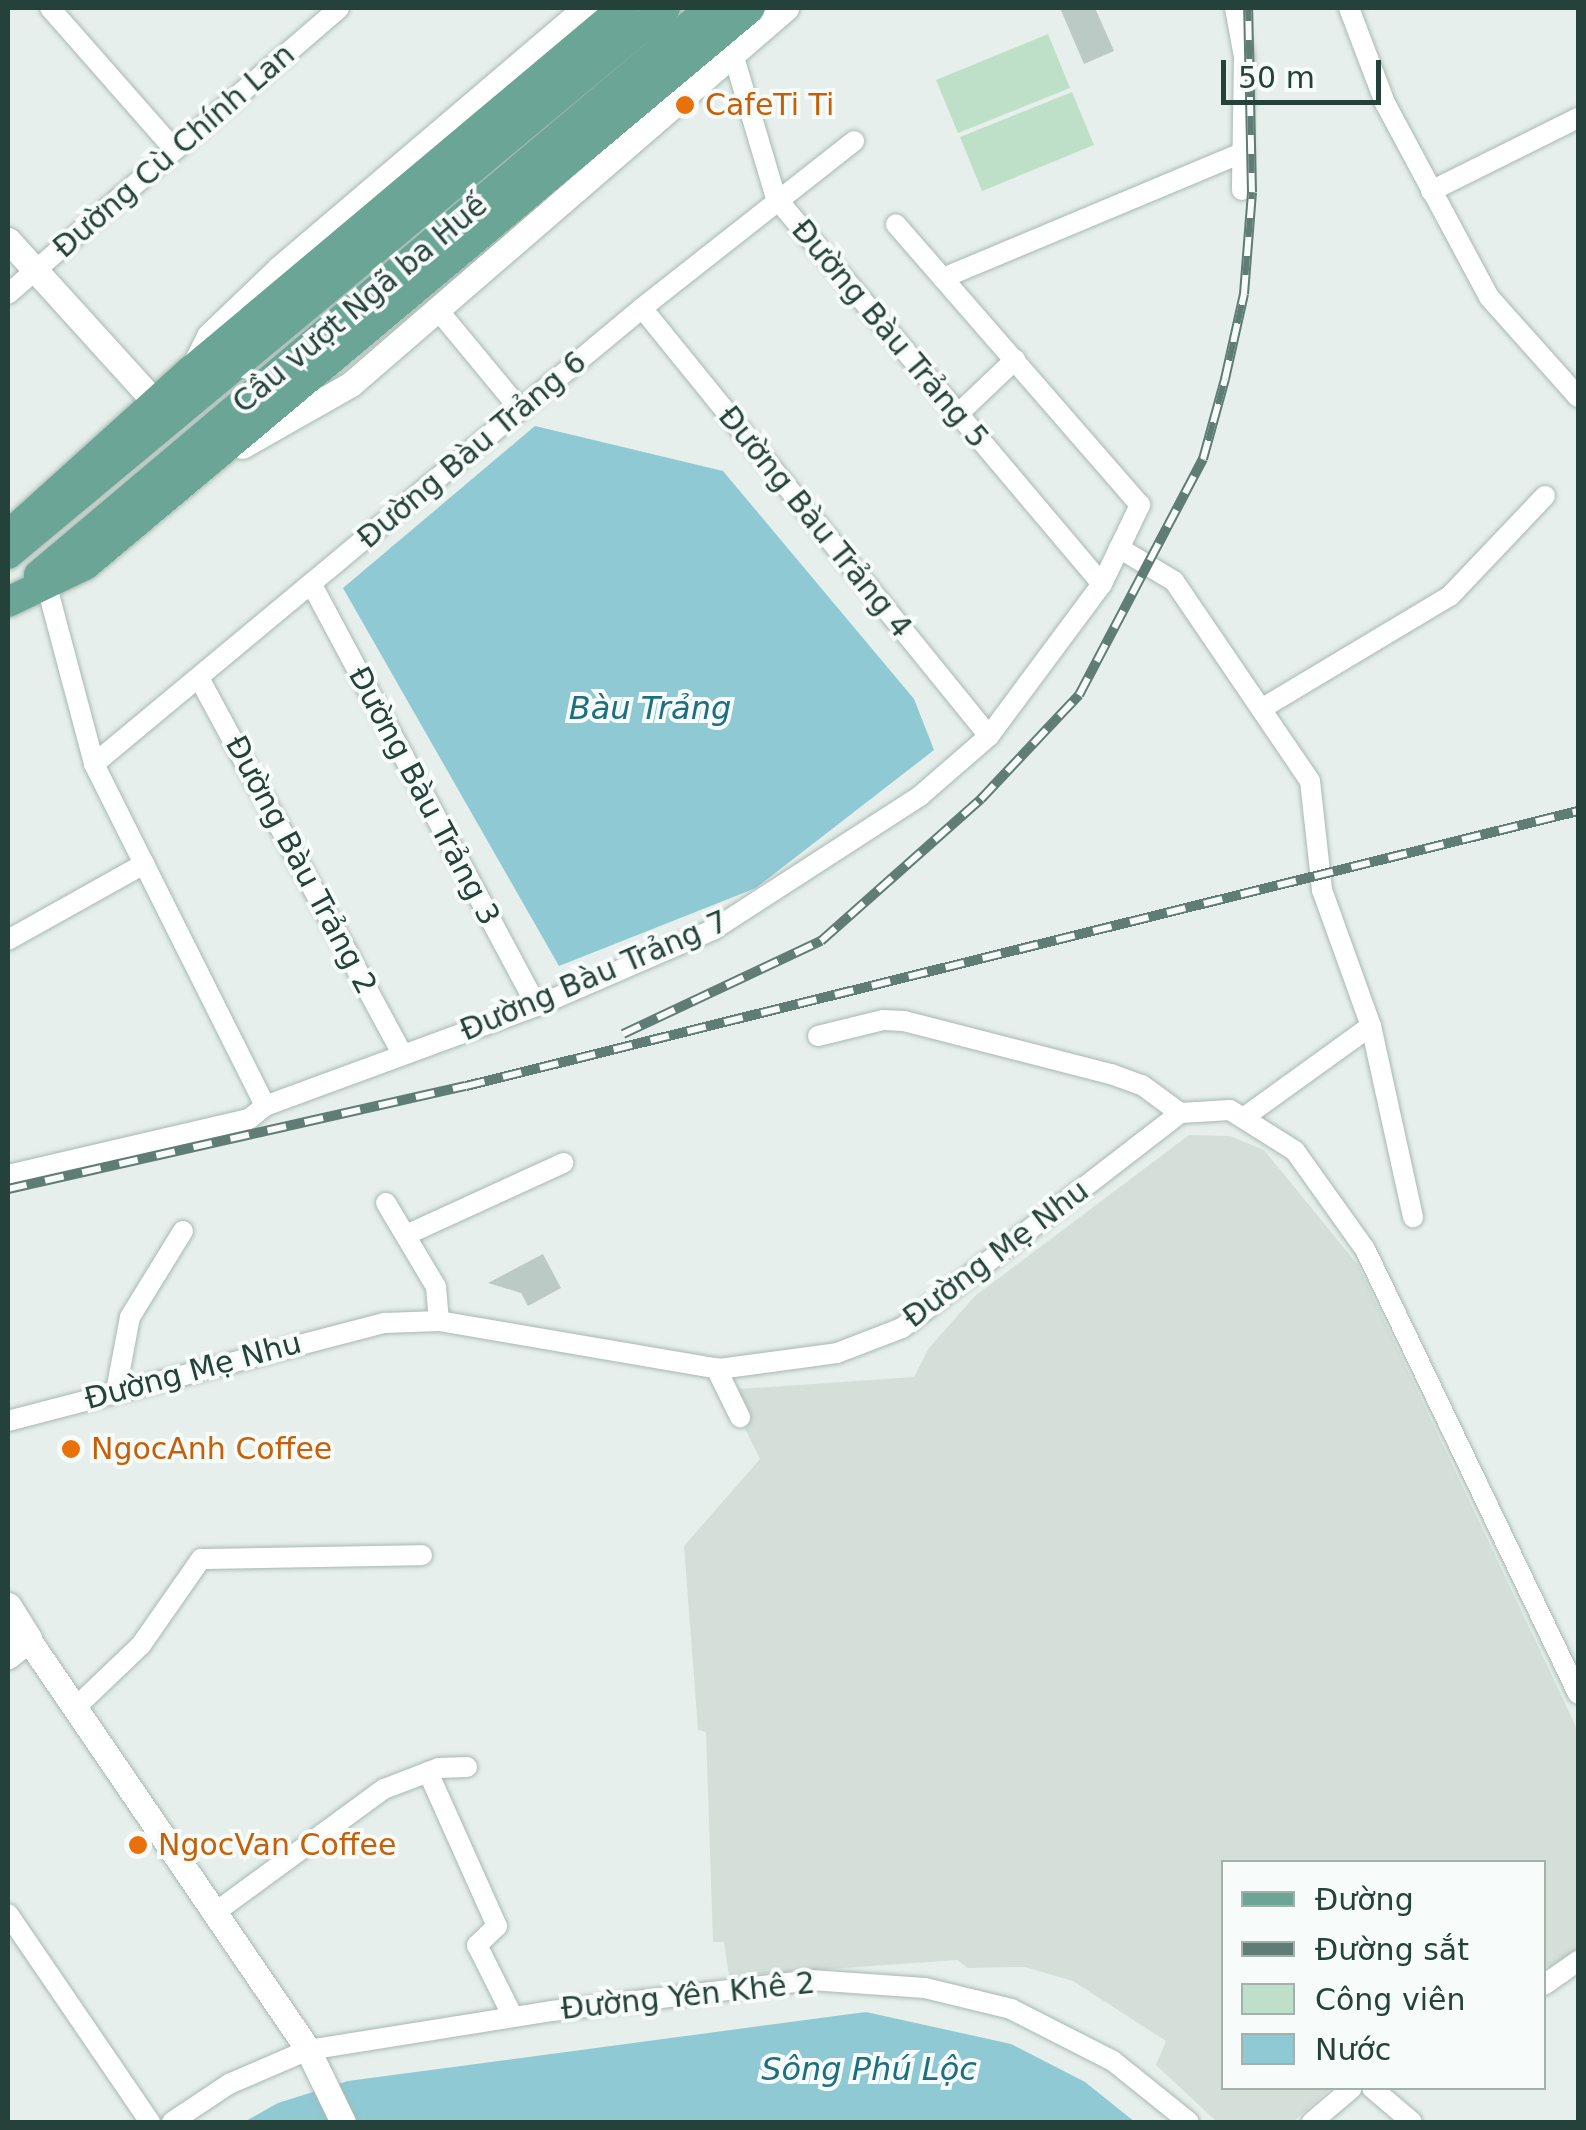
<!DOCTYPE html>
<html>
<head>
<meta charset="utf-8">
<style>
	body { margin:0 }
	#map { position:relative; width:1586px; height:2130px; overflow:hidden; background:#e6efeb; font-family:"DejaVu Sans",sans-serif }
	div>[style] { position:absolute }
	.built>* { inset:0; background:#d4dfda }
	.green>* { inset:0; background:#bfe0c8 }
	.water>* { inset:0; background:#8ec9d4 }
	.building>* { inset:0; background:#bbcac4 }
	.roads { filter:drop-shadow(0 0 2px #a8b8b2) drop-shadow(0 0 2px #a8b8b2) }
	.minor>* { height:20px; margin:-10px; padding:0 10px; transform-origin:10px; border-radius:10px; background:#fff }
	.tertiary>* { height:25px; margin:-12.5px; padding:0 12.5px; transform-origin:12.5px; border-radius:12.5px; background:#fff }
	.secondary>* { height:28px; margin:-14px; padding:0 14px; transform-origin:14px; border-radius:14px; background:#fff }
	.primary>* { height:30px; margin:-15px; padding:0 15px; transform-origin:15px; border-radius:15px; background:#6aa596 }
	.rail>* { height:10px; margin-top:-5px; transform-origin:0; background:repeating-linear-gradient(90deg,#f7fbf9 0 19px,#5f7d75 0 38px); box-sizing:border-box; border-block:2px solid #5f7d75 }
	.dots>* { width:28px; height:28px; translate:-50% -50%; box-sizing:border-box; border:5px solid #f7fbf9; border-radius:50% }
	span { translate:-50% -50%; white-space:nowrap; text-align:center; line-height:1.15; -webkit-text-stroke:8px #f7fbf9; paint-order:stroke }
	.food-label { font-size:30px; color:#c56008 }
	.left { translate:0 -50%; text-align:left }
	.street-label { font-size:30px; color:#24423a }
	.water-label { font-size:32px; color:#1c6f80; font-style:italic }
	.frame { position:absolute; inset:0; border:10px solid #24423a; pointer-events:none }
	.legend { position:absolute; left:1221px; top:1860px; width:325px; height:230px; box-sizing:border-box; background:#f7fbf9; border:2px solid #a3b1ad; margin:0; padding:12px 18px; list-style:none; font-size:30px; color:#24423a }
	.legend li { display:flex; align-items:center; gap:20px; height:50px }
	.legend b { width:50px; border:2px solid #a3b1ad }
	.scale { position:absolute; left:1221px; top:60px; width:160px; height:45px; box-sizing:border-box; border:5px solid #24423a; border-top:0; padding-left:12px; font-size:30px; line-height:35px; white-space:nowrap; color:#24423a; -webkit-text-stroke:8px #f7fbf9; paint-order:stroke }
</style>
</head>
<body>
<div id="map">
	<div class="built">
		<i style="clip-path:polygon(1189px 1135px,1230px 1136px,1264px 1150px,1358px 1265px,1578px 1731px,1578px 1948px,1561px 1962px,1544px 1968px,1544px 1862px,1224px 1862px,1224px 2088px,1331px 2088px,1293px 2122px,1217px 2122px,1156px 2065px,1166px 2041px,1073px 1981px,1025px 1967px,968px 1968px,957px 1960px,729px 1976px,724px 1942px,713px 1942px,706px 1732px,698px 1730px,684px 1546px,760px 1459px,726px 1390px,914px 1377px,929px 1348px,975px 1296px)"></i>
	</div>
	<div class="green">
		<i style="clip-path:polygon(1048px 34px,1070px 88px,958px 133px,936px 80px)"></i>
		<i style="clip-path:polygon(1072px 92px,1094px 145px,982px 191px,960px 137px)"></i>
	</div>
	<div class="water">
		<i style="clip-path:polygon(535px 426px,723px 471px,914px 699px,934px 750px,756px 888px,559px 966px,343px 588px)"></i>
		<i style="clip-path:polygon(866px 2012px,1011px 2044px,1085px 2082px,1135px 2122px,244px 2122px,278px 2103px,348px 2081px)"></i>
	</div>
	<div class="building">
		<i style="clip-path:polygon(1060px 8px,1095px 8px,1114px 51px,1084px 64px)"></i>
		<i style="clip-path:polygon(543px 1254px,561px 1288px,528px 1306px,521px 1293px,488px 1283px)"></i>
	</div>
	<div class="roads">
		<div class="minor">
			<i style="left:50px;top:8px;width:186px;rotate:48.7deg"></i>
			<i style="left:1235px;top:8px;width:50px;rotate:79.6deg"></i>
			<i style="left:1244px;top:57px;width:133px;rotate:90.9deg"></i>
			<i style="left:1349px;top:8px;width:102px;rotate:69.2deg"></i>
			<i style="left:1385px;top:103px;width:220px;rotate:61.8deg"></i>
			<i style="left:1489px;top:297px;width:134px;rotate:48.3deg"></i>
			<i style="left:733px;top:54px;width:150px;rotate:73.4deg"></i>
			<i style="left:776px;top:198px;width:505px;rotate:49.82deg"></i>
			<i style="left:1431px;top:191px;width:164px;rotate:-26.4deg"></i>
			<i style="left:943px;top:278px;width:326px;rotate:-22.7deg"></i>
			<i style="left:8px;top:294px;width:437px;rotate:-40.8deg"></i>
			<i style="left:642px;top:308px;width:551px;rotate:50.97deg"></i>
			<i style="left:438px;top:310px;width:129px;rotate:50.4deg"></i>
			<i style="left:958px;top:414px;width:79px;rotate:-43.5deg"></i>
			<i style="left:1119px;top:548px;width:64px;rotate:31deg"></i>
			<i style="left:1174px;top:581px;width:242px;rotate:55.8deg"></i>
			<i style="left:1310px;top:781px;width:110px;rotate:83.7deg"></i>
			<i style="left:1322px;top:890px;width:145px;rotate:70.2deg"></i>
			<i style="left:1371px;top:1026px;width:196px;rotate:77.6deg"></i>
			<i style="left:46px;top:583px;width:187px;rotate:75.1deg"></i>
			<i style="left:94px;top:764px;width:382px;rotate:63.4deg"></i>
			<i style="left:312px;top:585px;width:477px;rotate:61.9deg"></i>
			<i style="left:199px;top:678px;width:426px;rotate:61.6deg"></i>
			<i style="left:1261px;top:709px;width:220px;rotate:-30.9deg"></i>
			<i style="left:1450px;top:596px;width:138px;rotate:-46.5deg"></i>
			<i style="left:94px;top:764px;width:713px;rotate:-39.76deg"></i>
			<i style="left:642px;top:308px;width:270px;rotate:-38.2deg"></i>
			<i style="left:8px;top:940px;width:156px;rotate:-29.2deg"></i>
			<i style="left:818px;top:1036px;width:67px;rotate:-13.8deg"></i>
			<i style="left:883px;top:1020px;width:21px;rotate:3deg"></i>
			<i style="left:904px;top:1021px;width:214px;rotate:14.4deg"></i>
			<i style="left:1111px;top:1074px;width:33px;rotate:20deg"></i>
			<i style="left:1142px;top:1085px;width:47px;rotate:36.4deg"></i>
			<i style="left:1246px;top:1116px;width:154px;rotate:-35.8deg"></i>
			<i style="left:8px;top:1175px;width:247px;rotate:-13.1deg"></i>
			<i style="left:249px;top:1119px;width:21px;rotate:-39deg"></i>
			<i style="left:265px;top:1106px;width:290px;rotate:-20.2deg"></i>
			<i style="left:537px;top:1006px;width:192px;rotate:-23.4deg"></i>
			<i style="left:713px;top:930px;width:247px;rotate:-32.9deg"></i>
			<i style="left:920px;top:796px;width:91px;rotate:-41deg"></i>
			<i style="left:989px;top:736px;width:189px;rotate:-53.4deg"></i>
			<i style="left:1102px;top:584px;width:88px;rotate:-64.3deg"></i>
			<i style="left:1140px;top:505px;width:372px;rotate:-131deg"></i>
			<i style="left:386px;top:1203px;width:98px;rotate:59.2deg"></i>
			<i style="left:436px;top:1287px;width:34px;rotate:85deg"></i>
			<i style="left:406px;top:1235px;width:173px;rotate:-24.6deg"></i>
			<i style="left:716px;top:1368px;width:55px;rotate:63.9deg"></i>
			<i style="left:116px;top:1391px;width:75px;rotate:-79.3deg"></i>
			<i style="left:130px;top:1317px;width:101px;rotate:-58.4deg"></i>
			<i style="left:8px;top:1421px;width:390px;rotate:-14.6deg"></i>
			<i style="left:385px;top:1323px;width:54px;rotate:-2.1deg"></i>
			<i style="left:439px;top:1321px;width:284px;rotate:9.7deg"></i>
			<i style="left:719px;top:1369px;width:119px;rotate:-7.7deg"></i>
			<i style="left:837px;top:1353px;width:70px;rotate:-21deg"></i>
			<i style="left:902px;top:1328px;width:351px;rotate:-37.7deg"></i>
			<i style="left:1180px;top:1113px;width:50px;rotate:-3.4deg"></i>
			<i style="left:1230px;top:1110px;width:77px;rotate:32.2deg"></i>
			<i style="left:1295px;top:1151px;width:120px;rotate:54.5deg"></i>
			<i style="left:1365px;top:1249px;width:493px;rotate:64.4deg"></i>
			<i style="left:74px;top:1709px;width:93px;rotate:-43.7deg"></i>
			<i style="left:141px;top:1645px;width:105px;rotate:-55.1deg"></i>
			<i style="left:201px;top:1559px;width:221px;rotate:-1deg"></i>
			<i style="left:428px;top:1772px;width:169px;rotate:65.9deg"></i>
			<i style="left:497px;top:1926px;width:28px;rotate:136deg"></i>
			<i style="left:477px;top:1945px;width:80px;rotate:63.4deg"></i>
			<i style="left:8px;top:1914px;width:252px;rotate:55.7deg"></i>
			<i style="left:213px;top:1914px;width:212px;rotate:-36.2deg"></i>
			<i style="left:384px;top:1789px;width:59px;rotate:-20.9deg"></i>
			<i style="left:439px;top:1768px;width:28px;rotate:-2deg"></i>
			<i style="left:1544px;top:1985px;width:42px;rotate:-35.2deg"></i>
			<i style="left:1372px;top:2088px;width:52px;rotate:40.4deg"></i>
			<i style="left:172px;top:2122px;width:69px;rotate:-33.7deg"></i>
			<i style="left:229px;top:2084px;width:86px;rotate:-23.3deg"></i>
			<i style="left:308px;top:2050px;width:247px;rotate:-9.1deg"></i>
			<i style="left:552px;top:2011px;width:261px;rotate:-6.8deg"></i>
			<i style="left:811px;top:1980px;width:114px;rotate:4deg"></i>
			<i style="left:925px;top:1988px;width:89px;rotate:13.7deg"></i>
			<i style="left:1011px;top:2009px;width:114px;rotate:27deg"></i>
			<i style="left:1113px;top:2061px;width:97px;rotate:38.8deg"></i>
			<i style="left:1312px;top:2122px;width:52px;rotate:-40.4deg"></i>
		</div>
		<div class="tertiary">
			<i style="left:8px;top:240px;width:219px;rotate:47.8deg"></i>
			<i style="left:195px;top:364px;width:31px;rotate:-63deg"></i>
			<i style="left:209px;top:336px;width:98px;rotate:-43.8deg"></i>
			<i style="left:280px;top:268px;width:401px;rotate:-40.4deg"></i>
			<i style="left:242px;top:446px;width:125px;rotate:-29.6deg"></i>
			<i style="left:351px;top:384px;width:575px;rotate:-40.84deg"></i>
			<i style="left:28px;top:1639px;width:497px;rotate:55.7deg"></i>
			<i style="left:308px;top:2050px;width:80px;rotate:64.1deg"></i>
		</div>
		<div class="secondary">
			<i style="left:8px;top:1607px;width:38px;rotate:58deg"></i>
			<i style="left:28px;top:1639px;width:26px;rotate:141deg"></i>
		</div>
		<div class="primary">
			<i style="left:8px;top:536px;width:248px;rotate:-42.1deg"></i>
			<i style="left:192px;top:370px;width:563px;rotate:-40.03deg"></i>
			<i style="left:8px;top:554px;width:854px;rotate:-39.73deg"></i>
			<i style="left:39px;top:575px;width:879px;rotate:-40.16deg"></i>
			<i style="left:8px;top:602px;width:85px;rotate:-25.7deg"></i>
			<i style="left:85px;top:565px;width:867px;rotate:-39.95deg"></i>
		</div>
	</div>
	<div class="rail">
		<i style="left:623px;top:1034px;width:219px;rotate:-25.2deg"></i>
		<i style="left:821px;top:941px;width:214px;rotate:-41.6deg"></i>
		<i style="left:981px;top:799px;width:143px;rotate:-46.7deg"></i>
		<i style="left:1079px;top:695px;width:267px;rotate:-62.3deg"></i>
		<i style="left:1203px;top:459px;width:83px;rotate:-74.6deg"></i>
		<i style="left:1225px;top:379px;width:87px;rotate:-77.4deg"></i>
		<i style="left:1244px;top:294px;width:102px;rotate:-85.5deg"></i>
		<i style="left:1252px;top:192px;width:184px;rotate:-91.2deg"></i>
		<i style="left:8px;top:1189px;width:469px;rotate:-12.7deg"></i>
		<i style="left:466px;top:1086px;width:1145px;rotate:-13.89deg"></i>
	</div>
	<div class="dots">
		<i style="left:685px;top:105px;background:#e8710a"></i>
		<i style="left:71px;top:1449px;background:#e8710a"></i>
		<i style="left:138px;top:1845px;background:#e8710a"></i>
	</div>
	<div class="food-label">
		<span class="left" style="left:705px;top:105px">CafeTi Ti</span>
		<span class="left" style="left:91px;top:1449px">NgocAnh Coffee</span>
		<span class="left" style="left:158px;top:1845px">NgocVan Coffee</span>
	</div>
	<div class="street-label">
		<span style="left:174px;top:151px;rotate:-41deg">Đường Cù Chính Lan</span>
		<span style="left:360px;top:304px;rotate:-40deg">Cầu vượt Ngã ba Huế</span>
		<span style="left:890px;top:334px;rotate:50deg">Đường Bàu Trảng 5</span>
		<span style="left:472px;top:450px;rotate:-40deg">Đường Bàu Trảng 6</span>
		<span style="left:815px;top:522px;rotate:51deg">Đường Bàu Trảng 4</span>
		<span style="left:424px;top:796px;rotate:62deg">Đường Bàu Trảng 3</span>
		<span style="left:301px;top:865px;rotate:62deg">Đường Bàu Trảng 2</span>
		<span style="left:594px;top:976px;rotate:-23deg">Đường Bàu Trảng 7</span>
		<span style="left:996px;top:1254px;rotate:-37deg">Đường Mẹ Nhu</span>
		<span style="left:193px;top:1371px;rotate:-15deg">Đường Mẹ Nhu</span>
		<span style="left:688px;top:1996px;rotate:-6deg">Đường Yên Khê 2</span>
	</div>
	<div class="water-label">
		<span style="left:650px;top:708px">Bàu Trảng</span>
		<span style="left:869px;top:2069px">Sông Phú Lộc</span>
	</div>
	<div class="frame"></div>
	<ul class="legend">
	<li><b style="height:12px;background:#6aa596"></b>Đường</li>
	<li><b style="height:12px;background:#5f7d75"></b>Đường sắt</li>
	<li><b style="height:28px;background:#bfe0c8"></b>Công viên</li>
	<li><b style="height:28px;background:#8ec9d4"></b>Nước</li>
	</ul>
	<div class="scale">50 m</div>
</div>
</body>
</html>
